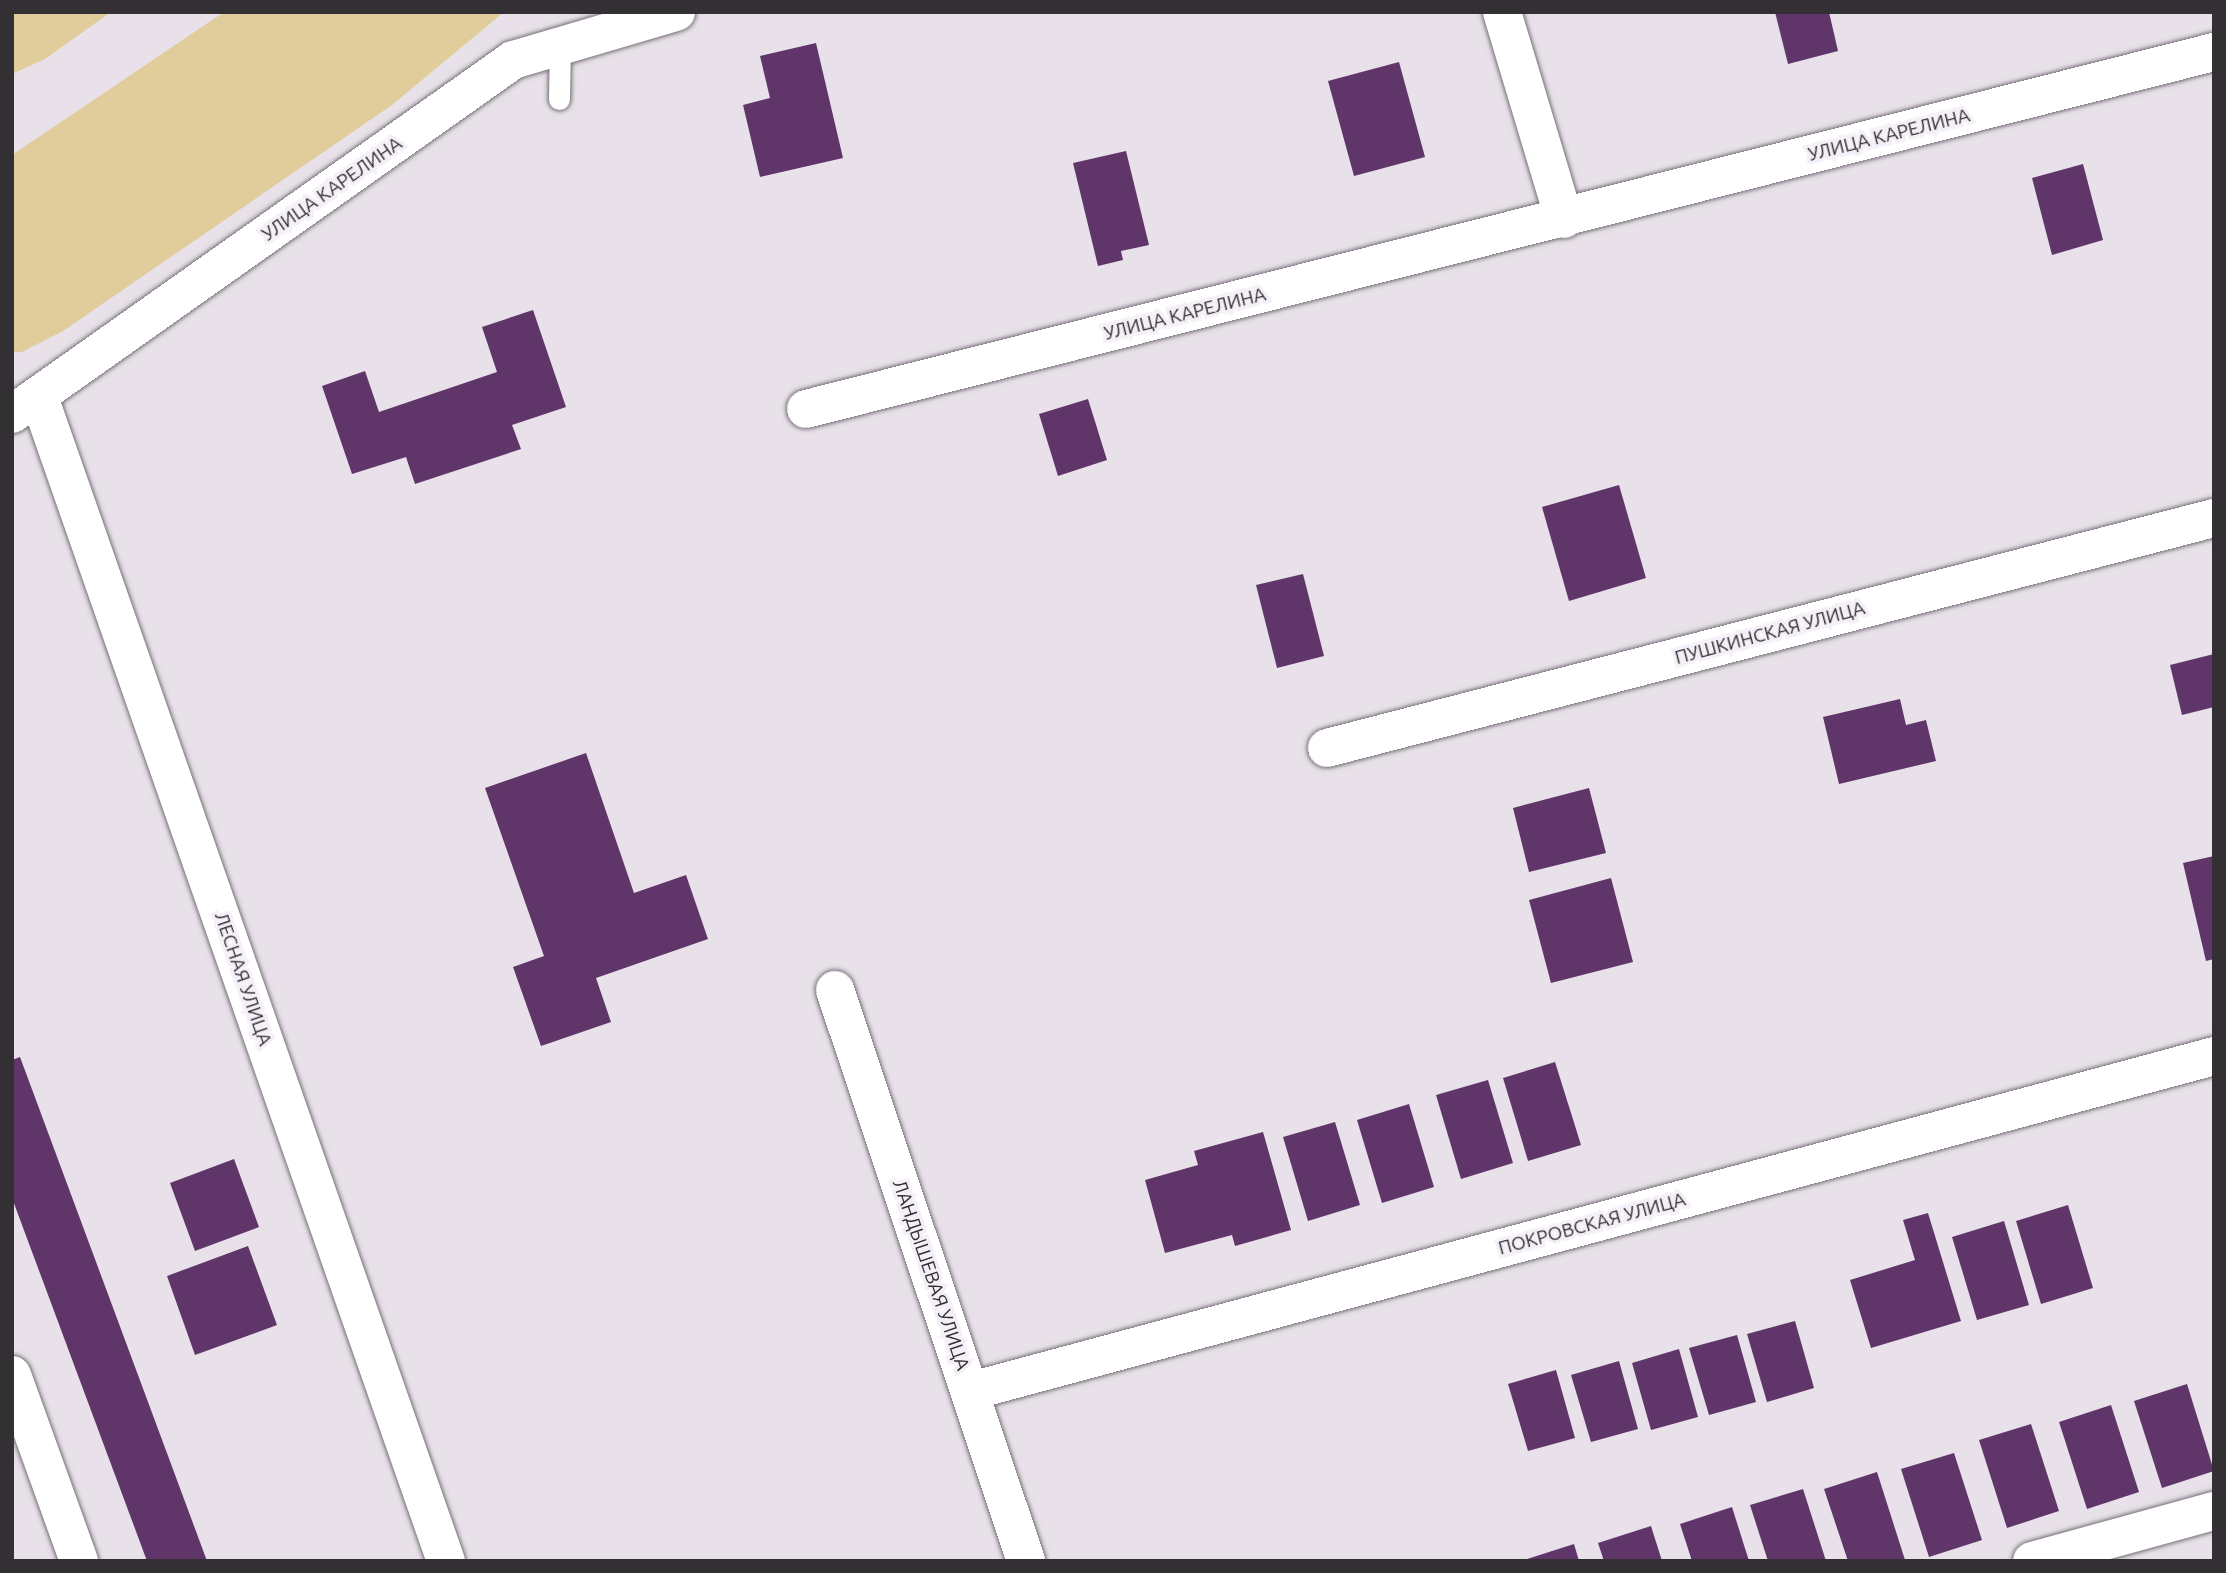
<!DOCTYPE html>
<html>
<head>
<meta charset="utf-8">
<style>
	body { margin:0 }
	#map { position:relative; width:2226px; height:1573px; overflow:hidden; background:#e8e1e9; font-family:Ubuntu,sans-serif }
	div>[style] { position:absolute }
	.green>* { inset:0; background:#e1cd9c }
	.building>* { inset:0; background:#603569 }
	.roads { filter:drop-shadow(0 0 2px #767077) drop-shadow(0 0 2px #767077) }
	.lane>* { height:21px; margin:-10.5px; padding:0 10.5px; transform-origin:10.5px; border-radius:10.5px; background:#fff }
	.street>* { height:38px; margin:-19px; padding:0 19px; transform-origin:19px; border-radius:19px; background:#fff }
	span { translate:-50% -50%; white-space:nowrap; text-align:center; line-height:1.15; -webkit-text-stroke:7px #f5eff7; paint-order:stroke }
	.street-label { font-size:19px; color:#323033 }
	.frame { position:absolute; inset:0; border:14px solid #323033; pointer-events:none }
</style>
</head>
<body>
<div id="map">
	<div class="green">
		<i style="clip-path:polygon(12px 12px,111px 12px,45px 59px,12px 74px)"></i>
		<i style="clip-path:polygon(224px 12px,504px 12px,392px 105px,63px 331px,22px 352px,12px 352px,12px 155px)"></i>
	</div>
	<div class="building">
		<i style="clip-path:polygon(1775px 12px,1829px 12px,1838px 51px,1788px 64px)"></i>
		<i style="clip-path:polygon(816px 43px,843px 158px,760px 177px,743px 105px,770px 98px,760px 56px)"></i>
		<i style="clip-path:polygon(1399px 62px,1425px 157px,1354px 176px,1328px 81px)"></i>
		<i style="clip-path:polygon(1126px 151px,1149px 245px,1121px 251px,1123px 260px,1098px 266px,1073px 163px)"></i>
		<i style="clip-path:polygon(2083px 164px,2103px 240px,2052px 255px,2032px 178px)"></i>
		<i style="clip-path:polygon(533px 310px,566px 407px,512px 425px,521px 449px,415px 484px,406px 457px,352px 474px,322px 386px,365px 371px,379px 412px,497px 372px,482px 327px)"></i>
		<i style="clip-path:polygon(1088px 399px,1107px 460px,1058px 476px,1039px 414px)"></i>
		<i style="clip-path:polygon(1619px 485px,1646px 578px,1569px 601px,1542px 507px)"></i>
		<i style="clip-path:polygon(1303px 574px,1324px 656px,1277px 668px,1256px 585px)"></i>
		<i style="clip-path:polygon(2214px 654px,2214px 707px,2182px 715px,2170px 665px)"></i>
		<i style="clip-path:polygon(1900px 699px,1906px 725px,1926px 720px,1936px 761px,1839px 784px,1823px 717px)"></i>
		<i style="clip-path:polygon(586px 753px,634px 893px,686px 875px,708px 939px,596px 978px,611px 1022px,541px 1046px,513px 967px,544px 956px,485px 788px)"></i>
		<i style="clip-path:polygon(1589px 788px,1606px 853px,1529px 872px,1513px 808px)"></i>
		<i style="clip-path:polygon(2214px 856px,2214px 959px,2206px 961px,2183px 863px)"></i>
		<i style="clip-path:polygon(1611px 878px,1633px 962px,1551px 983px,1529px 900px)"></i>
		<i style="clip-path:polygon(20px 1057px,207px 1561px,147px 1561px,12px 1198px,12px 1060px)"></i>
		<i style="clip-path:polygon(1555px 1062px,1581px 1145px,1528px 1161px,1503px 1078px)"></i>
		<i style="clip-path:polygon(1488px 1080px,1513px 1163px,1461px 1179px,1436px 1095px)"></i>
		<i style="clip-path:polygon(1409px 1104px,1434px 1187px,1382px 1203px,1357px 1120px)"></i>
		<i style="clip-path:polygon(1335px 1122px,1360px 1205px,1308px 1221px,1283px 1137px)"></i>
		<i style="clip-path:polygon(1263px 1132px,1291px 1230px,1235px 1246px,1232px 1235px,1165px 1253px,1145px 1180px,1198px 1165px,1194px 1151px)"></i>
		<i style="clip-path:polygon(234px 1159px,259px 1227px,195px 1251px,170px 1183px)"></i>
		<i style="clip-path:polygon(2068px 1205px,2093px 1288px,2041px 1304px,2016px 1221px)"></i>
		<i style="clip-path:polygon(1928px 1213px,1961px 1321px,1871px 1348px,1850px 1280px,1915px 1260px,1903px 1220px)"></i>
		<i style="clip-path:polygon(2004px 1221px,2029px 1305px,1977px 1320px,1952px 1237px)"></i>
		<i style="clip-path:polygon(248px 1246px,277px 1325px,195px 1355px,167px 1276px)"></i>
		<i style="clip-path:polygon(1795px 1321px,1814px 1388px,1767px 1402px,1747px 1334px)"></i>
		<i style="clip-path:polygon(1737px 1335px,1756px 1402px,1709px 1415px,1689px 1348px)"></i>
		<i style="clip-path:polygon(1679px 1349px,1698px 1417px,1651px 1430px,1632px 1363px)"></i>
		<i style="clip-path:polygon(1619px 1361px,1638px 1429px,1591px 1442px,1571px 1375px)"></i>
		<i style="clip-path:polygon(1556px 1370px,1575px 1438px,1528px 1451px,1508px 1384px)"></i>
		<i style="clip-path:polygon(2187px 1384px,2214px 1471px,2162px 1488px,2134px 1401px)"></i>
		<i style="clip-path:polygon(2111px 1405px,2139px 1492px,2087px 1509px,2059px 1422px)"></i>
		<i style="clip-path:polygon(2031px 1424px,2059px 1511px,2007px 1528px,1979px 1440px)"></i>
		<i style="clip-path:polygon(1954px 1453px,1982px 1540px,1929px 1557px,1901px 1469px)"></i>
		<i style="clip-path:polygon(1877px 1472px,1905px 1560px,1848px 1561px,1824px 1489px)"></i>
		<i style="clip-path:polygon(1803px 1489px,1826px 1561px,1768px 1561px,1750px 1505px)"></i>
		<i style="clip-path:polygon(1732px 1507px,1749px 1561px,1692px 1561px,1680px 1524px)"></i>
		<i style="clip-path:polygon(1651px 1526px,1662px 1561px,1604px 1561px,1598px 1543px)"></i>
		<i style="clip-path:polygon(1574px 1544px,1579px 1561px,1524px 1561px,1524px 1560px)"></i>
	</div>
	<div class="roads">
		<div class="lane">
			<i style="left:559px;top:99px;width:56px;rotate:-89deg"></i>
		</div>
		<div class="street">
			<i style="left:1502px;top:12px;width:216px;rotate:73.3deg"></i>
			<i style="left:39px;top:397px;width:1233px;rotate:70.73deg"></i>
			<i style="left:806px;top:409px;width:1453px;rotate:-14.23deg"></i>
			<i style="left:12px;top:414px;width:613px;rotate:-35.24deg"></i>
			<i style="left:513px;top:60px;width:170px;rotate:-16.4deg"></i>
			<i style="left:1327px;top:748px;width:916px;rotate:-14.54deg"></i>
			<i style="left:835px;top:990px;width:602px;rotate:71.5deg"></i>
			<i style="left:12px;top:1375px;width:198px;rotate:70.2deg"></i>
			<i style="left:971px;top:1391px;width:1287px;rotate:-15.08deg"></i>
			<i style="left:2032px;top:1561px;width:189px;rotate:-15.4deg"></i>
		</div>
	</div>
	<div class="street-label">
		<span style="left:1889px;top:135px;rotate:-14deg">УЛИЦА КАРЕЛИНА</span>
		<span style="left:332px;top:189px;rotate:-35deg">УЛИЦА КАРЕЛИНА</span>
		<span style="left:1185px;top:314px;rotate:-14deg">УЛИЦА КАРЕЛИНА</span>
		<span style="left:1770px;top:633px;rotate:-15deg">ПУШКИНСКАЯ УЛИЦА</span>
		<span style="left:243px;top:979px;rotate:71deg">ЛЕСНАЯ УЛИЦА</span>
		<span style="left:1592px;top:1224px;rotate:-15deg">ПОКРОВСКАЯ УЛИЦА</span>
		<span style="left:931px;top:1275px;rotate:71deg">ЛАНДЫШЕВАЯ УЛИЦА</span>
	</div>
	<div class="frame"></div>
</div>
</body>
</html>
